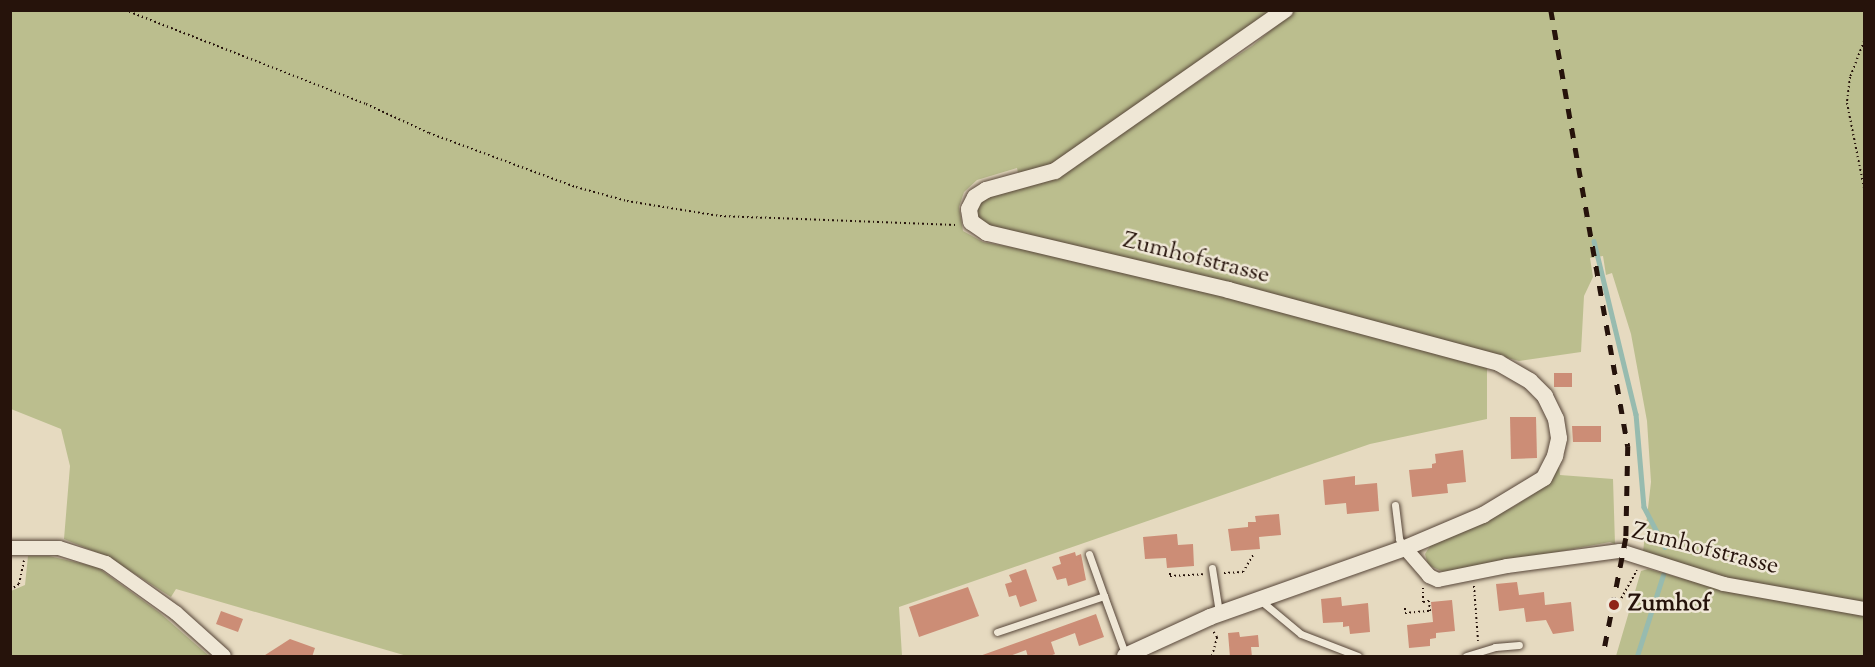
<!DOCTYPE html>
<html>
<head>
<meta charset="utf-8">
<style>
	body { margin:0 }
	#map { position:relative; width:1875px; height:667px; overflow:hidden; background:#e6dac0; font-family:"Sorts Mill Goudy",serif }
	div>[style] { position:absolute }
	.green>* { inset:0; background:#bbbe8e }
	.stream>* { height:4.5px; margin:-2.25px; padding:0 2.25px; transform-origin:2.25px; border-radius:2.25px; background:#97bbaf }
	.building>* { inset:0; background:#cc8d76 }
	.path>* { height:2px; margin-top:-1px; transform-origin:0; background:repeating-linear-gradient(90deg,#26130b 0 1.5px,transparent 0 4.5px) }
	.roads { filter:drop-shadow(0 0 2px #564538) drop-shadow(0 0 2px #564538) }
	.service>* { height:7px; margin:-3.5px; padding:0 3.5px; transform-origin:3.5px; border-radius:3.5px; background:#efe7d6 }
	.minor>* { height:14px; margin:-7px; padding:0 7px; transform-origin:7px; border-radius:7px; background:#efe7d6 }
	.tertiary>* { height:16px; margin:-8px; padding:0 8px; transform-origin:8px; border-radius:8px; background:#efe7d6 }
	.rail>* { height:4.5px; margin-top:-2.25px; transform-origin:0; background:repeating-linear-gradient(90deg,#26130b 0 10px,transparent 0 20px) }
	.dots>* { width:16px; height:16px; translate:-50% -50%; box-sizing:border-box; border:3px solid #efe7d6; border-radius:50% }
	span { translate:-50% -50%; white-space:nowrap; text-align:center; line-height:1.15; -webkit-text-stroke:5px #efe7d6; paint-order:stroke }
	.street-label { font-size:24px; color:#26130b }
	.poi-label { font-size:24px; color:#26130b; font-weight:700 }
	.left { translate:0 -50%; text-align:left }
	.frame { position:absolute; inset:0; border:12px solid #26130b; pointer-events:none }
</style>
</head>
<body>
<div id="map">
	<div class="green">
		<i style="clip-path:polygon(10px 11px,1280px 11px,1052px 166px,1019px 177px,1017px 168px,977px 180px,964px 192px,959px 207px,963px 231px,983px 242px,1090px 261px,1487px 365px,1487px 419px,1370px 444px,899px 607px,902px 656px,407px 656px,176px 589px,171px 597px,110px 558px,64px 539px,70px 466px,61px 429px,11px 409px)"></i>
		<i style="clip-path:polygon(1294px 11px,1864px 11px,1864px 607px,1726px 582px,1643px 552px,1651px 482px,1647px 421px,1631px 334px,1612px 273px,1606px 275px,1603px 256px,1590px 258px,1593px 277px,1584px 296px,1581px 352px,1519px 361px,977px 223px,976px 207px,984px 197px,1054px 176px,1252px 46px)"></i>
		<i style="clip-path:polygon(1559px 466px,1560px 475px,1613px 479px,1615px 544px,1610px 542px,1446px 573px,1428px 565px,1425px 554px,1432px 543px,1513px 507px,1535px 493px)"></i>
		<i style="clip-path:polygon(28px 556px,49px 556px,97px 567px,160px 613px,209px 656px,11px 656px,11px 591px,25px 585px)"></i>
		<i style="clip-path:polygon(1648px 569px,1706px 585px,1864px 614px,1864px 656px,1616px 656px,1641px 571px)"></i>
	</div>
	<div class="stream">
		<i style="left:1594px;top:241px;width:178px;rotate:76.4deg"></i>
		<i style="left:1636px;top:414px;width:93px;rotate:85.1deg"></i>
		<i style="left:1644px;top:507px;width:45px;rotate:62.3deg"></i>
		<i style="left:1637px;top:656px;width:85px;rotate:-72.2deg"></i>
	</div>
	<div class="building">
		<i style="clip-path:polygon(1554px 373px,1572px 373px,1572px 387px,1554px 387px)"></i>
		<i style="clip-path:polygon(1510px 417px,1536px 417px,1537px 458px,1511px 459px)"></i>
		<i style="clip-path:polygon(1572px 426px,1601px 426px,1601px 442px,1573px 442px)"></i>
		<i style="clip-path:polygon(1463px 450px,1466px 482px,1447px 484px,1448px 493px,1412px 497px,1409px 470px,1432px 468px,1432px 464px,1436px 463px,1435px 454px)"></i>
		<i style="clip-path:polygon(1355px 476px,1355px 485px,1377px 483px,1379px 511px,1347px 514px,1346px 503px,1325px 505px,1323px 480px)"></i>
		<i style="clip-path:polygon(1279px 514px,1281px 535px,1259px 537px,1260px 549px,1231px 551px,1228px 529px,1248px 527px,1248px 522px,1256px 522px,1255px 516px)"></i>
		<i style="clip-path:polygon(1177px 534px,1178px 545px,1193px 544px,1194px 566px,1167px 568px,1166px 558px,1145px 559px,1143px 537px)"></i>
		<i style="clip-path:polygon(1075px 552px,1076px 556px,1081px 554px,1086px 580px,1068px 586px,1066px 578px,1057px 580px,1052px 567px,1061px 564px,1059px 557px)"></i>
		<i style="clip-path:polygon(1026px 569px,1037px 601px,1020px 607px,1016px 595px,1009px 597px,1005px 584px,1012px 582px,1009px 575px)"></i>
		<i style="clip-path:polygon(1517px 582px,1519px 595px,1544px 592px,1545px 605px,1571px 602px,1574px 631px,1553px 634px,1546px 620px,1526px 622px,1524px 608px,1499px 611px,1496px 584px)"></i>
		<i style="clip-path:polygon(968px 587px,979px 616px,919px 637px,909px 607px)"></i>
		<i style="clip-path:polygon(1341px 597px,1342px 606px,1368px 603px,1370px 632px,1350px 634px,1349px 626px,1343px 627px,1343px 622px,1323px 623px,1321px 599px)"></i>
		<i style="clip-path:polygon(1452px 600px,1455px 631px,1436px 633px,1436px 638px,1430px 639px,1430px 646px,1409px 648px,1407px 625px,1433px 622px,1431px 602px)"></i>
		<i style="clip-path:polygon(221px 611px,243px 619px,238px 632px,216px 624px)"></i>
		<i style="clip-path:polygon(1096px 614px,1104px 637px,1079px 646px,1075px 633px,1051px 642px,1055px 654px,1047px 657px,1028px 657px,1026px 650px,1007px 657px,977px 657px)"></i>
		<i style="clip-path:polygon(1239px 632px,1240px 637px,1258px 635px,1259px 647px,1251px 647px,1252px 657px,1230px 657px,1228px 633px)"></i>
		<i style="clip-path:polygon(290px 639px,315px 648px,312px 657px,262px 657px)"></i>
	</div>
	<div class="path">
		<i style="left:125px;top:10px;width:259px;rotate:21.3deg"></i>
		<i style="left:366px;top:104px;width:69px;rotate:24.7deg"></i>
		<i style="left:429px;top:133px;width:157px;rotate:20.2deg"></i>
		<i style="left:576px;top:187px;width:53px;rotate:15.4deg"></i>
		<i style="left:627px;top:201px;width:94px;rotate:9.2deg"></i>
		<i style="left:720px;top:216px;width:236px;rotate:2.2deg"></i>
		<i style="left:1864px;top:41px;width:39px;rotate:111deg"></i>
		<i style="left:1850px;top:77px;width:26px;rotate:97deg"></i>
		<i style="left:1847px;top:103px;width:87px;rotate:78.7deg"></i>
		<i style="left:1170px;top:573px;width:3px;rotate:90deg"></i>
		<i style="left:1170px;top:576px;width:33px;rotate:-3deg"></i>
		<i style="left:1224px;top:573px;width:19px;rotate:-3deg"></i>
		<i style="left:1243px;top:572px;width:21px;rotate:-59deg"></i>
		<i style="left:1474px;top:586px;width:55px;rotate:85.8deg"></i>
		<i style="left:10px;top:590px;width:11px;rotate:-34deg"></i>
		<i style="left:19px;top:584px;width:24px;rotate:-78deg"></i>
		<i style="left:1617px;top:606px;width:41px;rotate:-60.9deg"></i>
		<i style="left:1405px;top:608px;width:5px;rotate:90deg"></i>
		<i style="left:1405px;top:613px;width:25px;rotate:-5deg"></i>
		<i style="left:1430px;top:611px;width:10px;rotate:-96deg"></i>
		<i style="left:1429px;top:601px;width:6px;rotate:171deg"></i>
		<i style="left:1423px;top:602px;width:14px;rotate:-90deg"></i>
		<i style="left:1212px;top:656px;width:20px;rotate:-75deg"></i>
		<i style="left:1217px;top:637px;width:7px;rotate:-124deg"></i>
	</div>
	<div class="roads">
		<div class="service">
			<i style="left:1395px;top:505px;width:34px;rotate:83deg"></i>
			<i style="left:1399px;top:539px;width:11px;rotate:56deg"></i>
			<i style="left:1089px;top:554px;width:45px;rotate:70.3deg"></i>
			<i style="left:1212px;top:568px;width:45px;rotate:81deg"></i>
			<i style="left:1260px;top:600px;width:53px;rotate:39.7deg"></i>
			<i style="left:1301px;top:634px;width:61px;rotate:21.1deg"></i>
			<i style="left:997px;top:632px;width:113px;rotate:-18.6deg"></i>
			<i style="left:1104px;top:596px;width:64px;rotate:69.9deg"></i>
			<i style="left:1466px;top:656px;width:30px;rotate:-17deg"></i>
			<i style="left:1495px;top:647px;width:24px;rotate:-5deg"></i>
		</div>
		<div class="minor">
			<i style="left:10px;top:548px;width:49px"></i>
			<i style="left:59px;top:548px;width:49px;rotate:17.7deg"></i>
			<i style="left:106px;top:563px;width:86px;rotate:35.5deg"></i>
			<i style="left:176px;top:613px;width:64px;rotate:41.9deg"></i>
			<i style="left:1405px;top:548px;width:37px;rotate:49deg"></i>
			<i style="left:1429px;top:576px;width:10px;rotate:24deg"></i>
			<i style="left:1438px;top:580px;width:70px;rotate:-11.5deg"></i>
			<i style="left:1507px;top:566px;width:114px;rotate:-7.6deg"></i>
			<i style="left:1620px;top:551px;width:109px;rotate:17.6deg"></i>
			<i style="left:1724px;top:584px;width:142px;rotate:10.1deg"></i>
		</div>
		<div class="tertiary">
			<i style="left:1125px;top:656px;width:94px;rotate:-24.6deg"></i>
			<i style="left:1210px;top:617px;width:207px;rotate:-19.5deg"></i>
			<i style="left:1405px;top:548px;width:85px;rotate:-22.9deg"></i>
			<i style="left:1483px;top:515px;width:71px;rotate:-31.2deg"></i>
			<i style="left:1544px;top:478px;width:25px;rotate:-63deg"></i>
			<i style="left:1555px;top:456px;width:18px;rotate:-77deg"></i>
			<i style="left:1559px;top:438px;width:19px;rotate:-99deg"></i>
			<i style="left:1556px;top:419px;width:25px;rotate:-116deg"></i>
			<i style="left:1545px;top:396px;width:21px;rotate:-135deg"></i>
			<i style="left:1530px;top:381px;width:36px;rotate:-150deg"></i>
			<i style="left:1499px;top:363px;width:280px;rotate:-164.9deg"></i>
			<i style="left:1229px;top:290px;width:249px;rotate:-166.7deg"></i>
			<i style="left:987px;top:233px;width:19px;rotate:-145deg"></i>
			<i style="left:971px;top:222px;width:13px;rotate:-99deg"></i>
			<i style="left:969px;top:209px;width:13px;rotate:-63deg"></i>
			<i style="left:975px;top:197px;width:13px;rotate:-32deg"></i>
			<i style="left:986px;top:190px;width:72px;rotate:-15.4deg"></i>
			<i style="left:1055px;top:171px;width:281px;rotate:-35deg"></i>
		</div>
	</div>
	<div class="rail">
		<i style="left:1551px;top:10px;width:443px;rotate:80deg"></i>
		<i style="left:1628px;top:446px;width:92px;rotate:91.2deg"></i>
		<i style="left:1626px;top:538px;width:120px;rotate:101deg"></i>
	</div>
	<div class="dots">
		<i style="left:1614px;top:605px;background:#8f2418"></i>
	</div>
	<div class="street-label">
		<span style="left:1196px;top:259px;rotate:14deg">Zumhofstrasse</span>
		<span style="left:1705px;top:550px;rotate:14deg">Zumhofstrasse</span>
	</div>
	<div class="poi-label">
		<span class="left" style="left:1628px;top:605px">Zumhof</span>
	</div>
	<div class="frame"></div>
</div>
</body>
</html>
